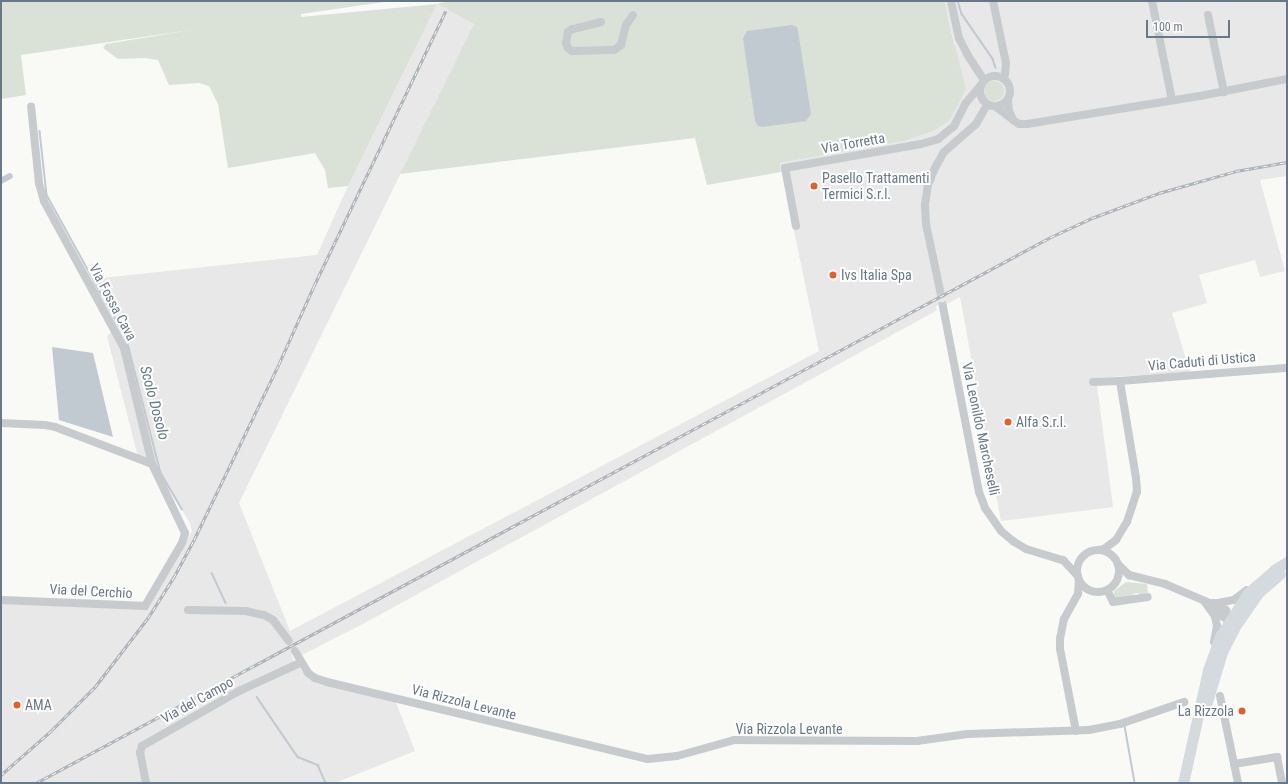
<!DOCTYPE html>
<html>
<head>
<meta charset="utf-8">
<style>
	body { margin:0 }
	#map { position:relative; width:1288px; height:784px; overflow:hidden; background:#f9f9f6; font-family:"Roboto Condensed",sans-serif }
	div>[style] { position:absolute }
	.built>* { inset:0; background:#e7e8e7 }
	.green>* { inset:0; background:#dae1d7 }
	.round { border-radius:50% }
	.water>* { inset:0; background:#c1cad0 }
	.stream>* { height:1.5px; margin:-0.75px; padding:0 0.75px; transform-origin:0.75px; border-radius:0.75px; background:#c1cad0 }
	.canal>* { height:6px; margin:-3px; padding:0 3px; transform-origin:3px; border-radius:3px; background:#c1cad0 }
	.minor-tunnel>* { height:8px; margin-top:-4px; transform-origin:0; background:repeating-linear-gradient(90deg,#cdd2d5 0 8px,transparent 0 12px) }
	.minor>* { height:8px; margin:-4px; padding:0 4px; transform-origin:4px; border-radius:4px; background:#c7cbce }
	.minor>.ring { margin:-4px; padding:0; box-sizing:content-box; background:none; border:8px solid #c7cbce; border-radius:50% }
	.major>* { height:11px; margin:-5.5px; padding:0 5.5px; transform-origin:5.5px; border-radius:5.5px; background:#d5dade }
	.rail>* { height:3px; margin-top:-1.5px; transform-origin:0; background:repeating-linear-gradient(90deg,#fff 0 4.5px,#a7adb3 0 9px); box-sizing:border-box; border-block:1px solid #a7adb3 }
	.dots>* { width:11px; height:11px; translate:-50% -50%; box-sizing:border-box; border:2px solid #fff; border-radius:50% }
	span { translate:-50% -50%; white-space:nowrap; text-align:center; line-height:1.15; -webkit-text-stroke:4px #fff; paint-order:stroke }
	.street-label { font-size:14px; color:#677889 }
	.poi-label { font-size:14px; color:#677889 }
	.left { translate:0 -50%; text-align:left }
	.right { translate:-100% -50%; text-align:right }
	.water-label { font-size:15px; color:#637983; font-style:italic }
	.frame { position:absolute; inset:0; border:2px solid #677889; pointer-events:none }
	.scale { position:absolute; left:1146px; top:20px; width:84px; height:18px; box-sizing:border-box; border:2px solid #677889; border-top:0; padding-left:5px; font-size:12px; line-height:14px; white-space:nowrap; color:#677889; -webkit-text-stroke:3px #fff; paint-order:stroke }
</style>
</head>
<body>
<div id="map">
	<div class="built">
		<i style="clip-path:polygon(945px 1px,1287px 1px,1287px 176px,1260px 180px,1285px 271px,1260px 277px,1255px 260px,1199px 275px,1207px 303px,1172px 313px,1190px 372px,1096px 378px,1113px 507px,1001px 521px,960px 297px,947px 304px,946px 301px,936px 306px,937px 310px,934px 312px,372px 619px,300px 656px,298px 650px,291px 654px,293px 659px,307px 677px,395px 700px,415px 751px,335px 783px,1px 783px,1px 596px,151px 602px,192px 531px,190px 523px,159px 473px,138px 457px,107px 336px,117px 327px,92px 283px,102px 278px,317px 255px,348px 186px,437px 4px,474px 24px,239px 503px,290px 631px,819px 351px,780px 163px,904px 141px,934px 131px,949px 121px,955px 108px,955px 44px,949px 23px)"></i>
	</div>
	<div class="green">
		<i style="clip-path:polygon(1px 1px,391px 1px,301px 14px,301px 17px,437px 4px,448px 1px,945px 1px,949px 23px,966px 89px,949px 121px,934px 131px,904px 141px,780px 163px,781px 172px,707px 185px,695px 138px,400px 174px,474px 24px,437px 4px,348px 186px,328px 188px,325px 170px,315px 153px,228px 168px,218px 104px,209px 86px,199px 83px,169px 85px,158px 60px,145px 58px,118px 59px,103px 48px,106px 44px,197px 29px,21px 55px,26px 95px,1px 99px)"></i>
		<i class="round" style="left:984px;top:81px;width:20px;height:20px"></i>
		<i style="clip-path:polygon(1126px 582px,1147px 584px,1148px 593px,1140px 595px,1138px 593px,1133px 594px,1132px 597px,1117px 599px,1114px 597px,1114px 591px)"></i>
	</div>
	<div class="water">
		<i style="clip-path:polygon(792px 25px,797px 27px,798px 31px,811px 114px,806px 121px,762px 127px,758px 126px,755px 121px,743px 38px,747px 31px)"></i>
		<i style="clip-path:polygon(52px 347px,93px 353px,113px 437px,59px 420px)"></i>
	</div>
	<div class="stream">
		<i style="left:958px;top:1px;width:14px;rotate:73deg"></i>
		<i style="left:962px;top:14px;width:55px;rotate:55.4deg"></i>
		<i style="left:993px;top:59px;width:9px;rotate:72deg"></i>
		<i style="left:40px;top:131px;width:64px;rotate:83.8deg"></i>
		<i style="left:47px;top:195px;width:114px;rotate:61.2deg"></i>
		<i style="left:106px;top:301px;width:44px;rotate:61.7deg"></i>
		<i style="left:127px;top:340px;width:137px;rotate:75.7deg"></i>
		<i style="left:161px;top:473px;width:42px;rotate:59.7deg"></i>
		<i style="left:212px;top:573px;width:33px;rotate:65deg"></i>
		<i style="left:257px;top:697px;width:73px;rotate:55.7deg"></i>
		<i style="left:298px;top:757px;width:22px;rotate:22deg"></i>
		<i style="left:318px;top:765px;width:20px;rotate:66deg"></i>
		<i style="left:1125px;top:726px;width:58px;rotate:80deg"></i>
	</div>
	<div class="canal">
		<i style="left:1px;top:181px;width:10px;rotate:-29deg"></i>
	</div>
	<div class="minor-tunnel">
		<i style="left:940px;top:290px;width:17px;rotate:80deg"></i>
	</div>
	<div class="minor">
		<i style="left:951px;top:1px;width:38px;rotate:78deg"></i>
		<i style="left:959px;top:38px;width:18px;rotate:63deg"></i>
		<i style="left:967px;top:54px;width:31px;rotate:57deg"></i>
		<i style="left:993px;top:1px;width:63px;rotate:78.2deg"></i>
		<i style="left:1006px;top:63px;width:11px;rotate:95deg"></i>
		<i style="left:1005px;top:74px;width:5px;rotate:127deg"></i>
		<i style="left:1152px;top:1px;width:101px;rotate:78.6deg"></i>
		<i style="left:1208px;top:15px;width:79px;rotate:78.3deg"></i>
		<i style="left:601px;top:22px;width:30px;rotate:166deg"></i>
		<i style="left:572px;top:29px;width:5px;rotate:143deg"></i>
		<i style="left:568px;top:32px;width:11px;rotate:100deg"></i>
		<i style="left:566px;top:43px;width:5px;rotate:68deg"></i>
		<i style="left:568px;top:48px;width:5px;rotate:37deg"></i>
		<i style="left:572px;top:51px;width:4px"></i>
		<i style="left:576px;top:51px;width:38px;rotate:-2deg"></i>
		<i style="left:614px;top:50px;width:9px;rotate:-36deg"></i>
		<i style="left:621px;top:45px;width:21px;rotate:-76deg"></i>
		<i style="left:626px;top:25px;width:12px;rotate:-55deg"></i>
		<i class="ring" style="left:980px;top:76px;width:22px;height:22px"></i>
		<i style="left:996px;top:107px;width:21px;rotate:37deg"></i>
		<i style="left:1013px;top:120px;width:10px;rotate:-114deg"></i>
		<i style="left:1009px;top:111px;width:11px;rotate:-95deg"></i>
		<i style="left:1013px;top:120px;width:7px;rotate:34deg"></i>
		<i style="left:1019px;top:124px;width:8px"></i>
		<i style="left:1027px;top:124px;width:175px;rotate:-9.2deg"></i>
		<i style="left:1200px;top:96px;width:89px;rotate:-11.1deg"></i>
		<i style="left:796px;top:226px;width:59px;rotate:-100.7deg"></i>
		<i style="left:785px;top:168px;width:138px;rotate:-10deg"></i>
		<i style="left:921px;top:144px;width:18px;rotate:-16deg"></i>
		<i style="left:938px;top:139px;width:21px;rotate:-39deg"></i>
		<i style="left:954px;top:126px;width:25px;rotate:-63deg"></i>
		<i style="left:965px;top:104px;width:25px;rotate:-50deg"></i>
		<i style="left:940px;top:290px;width:67px;rotate:-102deg"></i>
		<i style="left:926px;top:224px;width:20px;rotate:-93deg"></i>
		<i style="left:925px;top:204px;width:19px;rotate:-81deg"></i>
		<i style="left:928px;top:185px;width:18px;rotate:-68deg"></i>
		<i style="left:935px;top:168px;width:18px;rotate:-61deg"></i>
		<i style="left:944px;top:152px;width:43px;rotate:-41.2deg"></i>
		<i style="left:976px;top:124px;width:22px;rotate:-60deg"></i>
		<i style="left:943px;top:307px;width:188px;rotate:79deg"></i>
		<i style="left:979px;top:492px;width:17px;rotate:69deg"></i>
		<i style="left:985px;top:508px;width:28px;rotate:55deg"></i>
		<i style="left:1001px;top:531px;width:16px;rotate:40deg"></i>
		<i style="left:1013px;top:541px;width:15px;rotate:32deg"></i>
		<i style="left:1026px;top:549px;width:39px;rotate:17deg"></i>
		<i style="left:1063px;top:560px;width:22px;rotate:47deg"></i>
		<i style="left:1093px;top:382px;width:27px;rotate:-2deg"></i>
		<i style="left:1px;top:423px;width:44px;rotate:2.6deg"></i>
		<i style="left:45px;top:425px;width:10px;rotate:11deg"></i>
		<i style="left:55px;top:427px;width:104px;rotate:20.9deg"></i>
		<i style="left:1099px;top:550px;width:5px;rotate:-11deg"></i>
		<i style="left:1104px;top:549px;width:15px;rotate:-37deg"></i>
		<i style="left:1116px;top:540px;width:21px;rotate:-59deg"></i>
		<i style="left:1127px;top:522px;width:32px;rotate:-72deg"></i>
		<i style="left:1137px;top:492px;width:14px;rotate:-94deg"></i>
		<i style="left:1136px;top:478px;width:98px;rotate:-99.4deg"></i>
		<i style="left:1120px;top:381px;width:168px;rotate:-4.5deg"></i>
		<i class="ring" style="left:1077px;top:550px;width:34px;height:34px"></i>
		<i style="left:1118px;top:564px;width:16px;rotate:45deg"></i>
		<i style="left:1129px;top:575px;width:37px;rotate:14deg"></i>
		<i style="left:1165px;top:584px;width:49px;rotate:22.9deg"></i>
		<i style="left:1210px;top:603px;width:8px"></i>
		<i style="left:1218px;top:603px;width:16px;rotate:-11deg"></i>
		<i style="left:1234px;top:600px;width:16px;rotate:-38deg"></i>
		<i style="left:1107px;top:590px;width:13px;rotate:63deg"></i>
		<i style="left:1113px;top:602px;width:35px;rotate:-8deg"></i>
		<i style="left:1px;top:600px;width:144px;rotate:2.4deg"></i>
		<i style="left:145px;top:606px;width:73px;rotate:-59.6deg"></i>
		<i style="left:182px;top:543px;width:10px;rotate:-73deg"></i>
		<i style="left:185px;top:533px;width:76px;rotate:-115.6deg"></i>
		<i style="left:152px;top:464px;width:119px;rotate:-103.6deg"></i>
		<i style="left:124px;top:348px;width:167px;rotate:-118.6deg"></i>
		<i style="left:44px;top:201px;width:19px;rotate:-106deg"></i>
		<i style="left:39px;top:183px;width:77px;rotate:-95.9deg"></i>
		<i style="left:1204px;top:601px;width:19px;rotate:54deg"></i>
		<i style="left:1215px;top:616px;width:10px;rotate:79deg"></i>
		<i style="left:1217px;top:626px;width:16px;rotate:101deg"></i>
		<i style="left:1214px;top:604px;width:13px;rotate:27deg"></i>
		<i style="left:1226px;top:610px;width:10px;rotate:66deg"></i>
		<i style="left:188px;top:610px;width:58px;rotate:1deg"></i>
		<i style="left:246px;top:611px;width:18px;rotate:13deg"></i>
		<i style="left:264px;top:615px;width:10px;rotate:29deg"></i>
		<i style="left:273px;top:620px;width:26px;rotate:53deg"></i>
		<i style="left:1212px;top:610px;width:15px;rotate:32deg"></i>
		<i style="left:1225px;top:618px;width:11px;rotate:22deg"></i>
		<i style="left:295px;top:651px;width:26px;rotate:59deg"></i>
		<i style="left:308px;top:673px;width:9px;rotate:36deg"></i>
		<i style="left:315px;top:678px;width:13px;rotate:18deg"></i>
		<i style="left:327px;top:682px;width:330px;rotate:13.5deg"></i>
		<i style="left:648px;top:759px;width:29px;rotate:-6deg"></i>
		<i style="left:677px;top:756px;width:59px;rotate:-15.7deg"></i>
		<i style="left:734px;top:740px;width:183px;rotate:0.3deg"></i>
		<i style="left:917px;top:741px;width:51px;rotate:-7.8deg"></i>
		<i style="left:968px;top:734px;width:121px;rotate:-1.9deg"></i>
		<i style="left:1089px;top:730px;width:32px;rotate:-11deg"></i>
		<i style="left:1120px;top:724px;width:68px;rotate:-19deg"></i>
		<i style="left:1220px;top:696px;width:89px;rotate:78.3deg"></i>
		<i style="left:1076px;top:731px;width:84px;rotate:-101deg"></i>
		<i style="left:1060px;top:649px;width:10px;rotate:-90deg"></i>
		<i style="left:1060px;top:639px;width:20px;rotate:-79deg"></i>
		<i style="left:1064px;top:619px;width:29px;rotate:-61deg"></i>
		<i style="left:1078px;top:594px;width:14px;rotate:-86deg"></i>
		<i style="left:1234px;top:764px;width:44px;rotate:-9.2deg"></i>
		<i style="left:1277px;top:757px;width:26px;rotate:79deg"></i>
		<i style="left:146px;top:783px;width:31px;rotate:-101deg"></i>
		<i style="left:140px;top:753px;width:7px;rotate:-74deg"></i>
		<i style="left:142px;top:746px;width:112px;rotate:-29.6deg"></i>
		<i style="left:239px;top:691px;width:67px;rotate:-24.7deg"></i>
	</div>
	<div class="major">
		<i style="left:1207px;top:702px;width:52px;rotate:-73.3deg"></i>
		<i style="left:1222px;top:652px;width:27px;rotate:-63deg"></i>
		<i style="left:1234px;top:628px;width:42px;rotate:-55.6deg"></i>
		<i style="left:1258px;top:593px;width:29px;rotate:-41deg"></i>
		<i style="left:1183px;top:783px;width:116px;rotate:-77.5deg"></i>
		<i style="left:1208px;top:670px;width:37px;rotate:-70deg"></i>
		<i style="left:1221px;top:635px;width:50px;rotate:-57.3deg"></i>
		<i style="left:1248px;top:593px;width:35px;rotate:-41deg"></i>
		<i style="left:1274px;top:570px;width:15px;rotate:-32deg"></i>
	</div>
	<div class="rail">
		<i style="left:1px;top:775px;width:68px;rotate:-41.4deg"></i>
		<i style="left:52px;top:730px;width:61px;rotate:-45deg"></i>
		<i style="left:95px;top:687px;width:87px;rotate:-52.5deg"></i>
		<i style="left:148px;top:618px;width:49px;rotate:-57.6deg"></i>
		<i style="left:174px;top:577px;width:42px;rotate:-61.6deg"></i>
		<i style="left:194px;top:540px;width:195px;rotate:-64.2deg"></i>
		<i style="left:279px;top:364px;width:85px;rotate:-65.8deg"></i>
		<i style="left:314px;top:286px;width:305px;rotate:-64.4deg"></i>
		<i style="left:36px;top:783px;width:1153px;rotate:-28.28deg"></i>
		<i style="left:1051px;top:237px;width:45px;rotate:-24.9deg"></i>
		<i style="left:1092px;top:218px;width:72px;rotate:-20.5deg"></i>
		<i style="left:1159px;top:193px;width:80px;rotate:-15.9deg"></i>
		<i style="left:1236px;top:171px;width:52px;rotate:-10deg"></i>
	</div>
	<div class="dots">
		<i style="left:814px;top:186px;background:#ea5e25"></i>
		<i style="left:833px;top:275px;background:#ea5e25"></i>
		<i style="left:1008px;top:422px;background:#ea5e25"></i>
		<i style="left:17px;top:705px;background:#ea5e25"></i>
		<i style="left:1242px;top:711px;background:#ea5e25"></i>
	</div>
	<div class="street-label">
		<span style="left:853px;top:143px;rotate:-10deg">Via Torretta</span>
		<span style="left:113px;top:302px;rotate:62deg">Via Fossa Cava</span>
		<span style="left:1202px;top:361px;rotate:-5deg">Via Caduti di Ustica</span>
		<span style="left:981px;top:429px;rotate:78deg">Via Leonildo Marcheselli</span>
		<span style="left:91px;top:591px;rotate:3deg">Via del Cerchio</span>
		<span style="left:197px;top:700px;rotate:-29deg">Via del Campo</span>
		<span style="left:464px;top:702px;rotate:14deg">Via Rizzola Levante</span>
		<span style="left:789px;top:729px">Via Rizzola Levante</span>
	</div>
	<div class="poi-label">
		<span class="left" style="left:822px;top:186px">Pasello Trattamenti<br>Termici S.r.l.</span>
		<span class="left" style="left:841px;top:275px">Ivs Italia Spa</span>
		<span class="left" style="left:1016px;top:422px">Alfa S.r.l.</span>
		<span class="left" style="left:25px;top:705px">AMA</span>
		<span class="right" style="left:1234px;top:711px">La Rizzola</span>
	</div>
	<div class="water-label">
		<span style="left:154px;top:403px;rotate:75deg">Scolo Dosolo</span>
	</div>
	<div class="frame"></div>
	<div class="scale">100 m</div>
</div>
</body>
</html>
